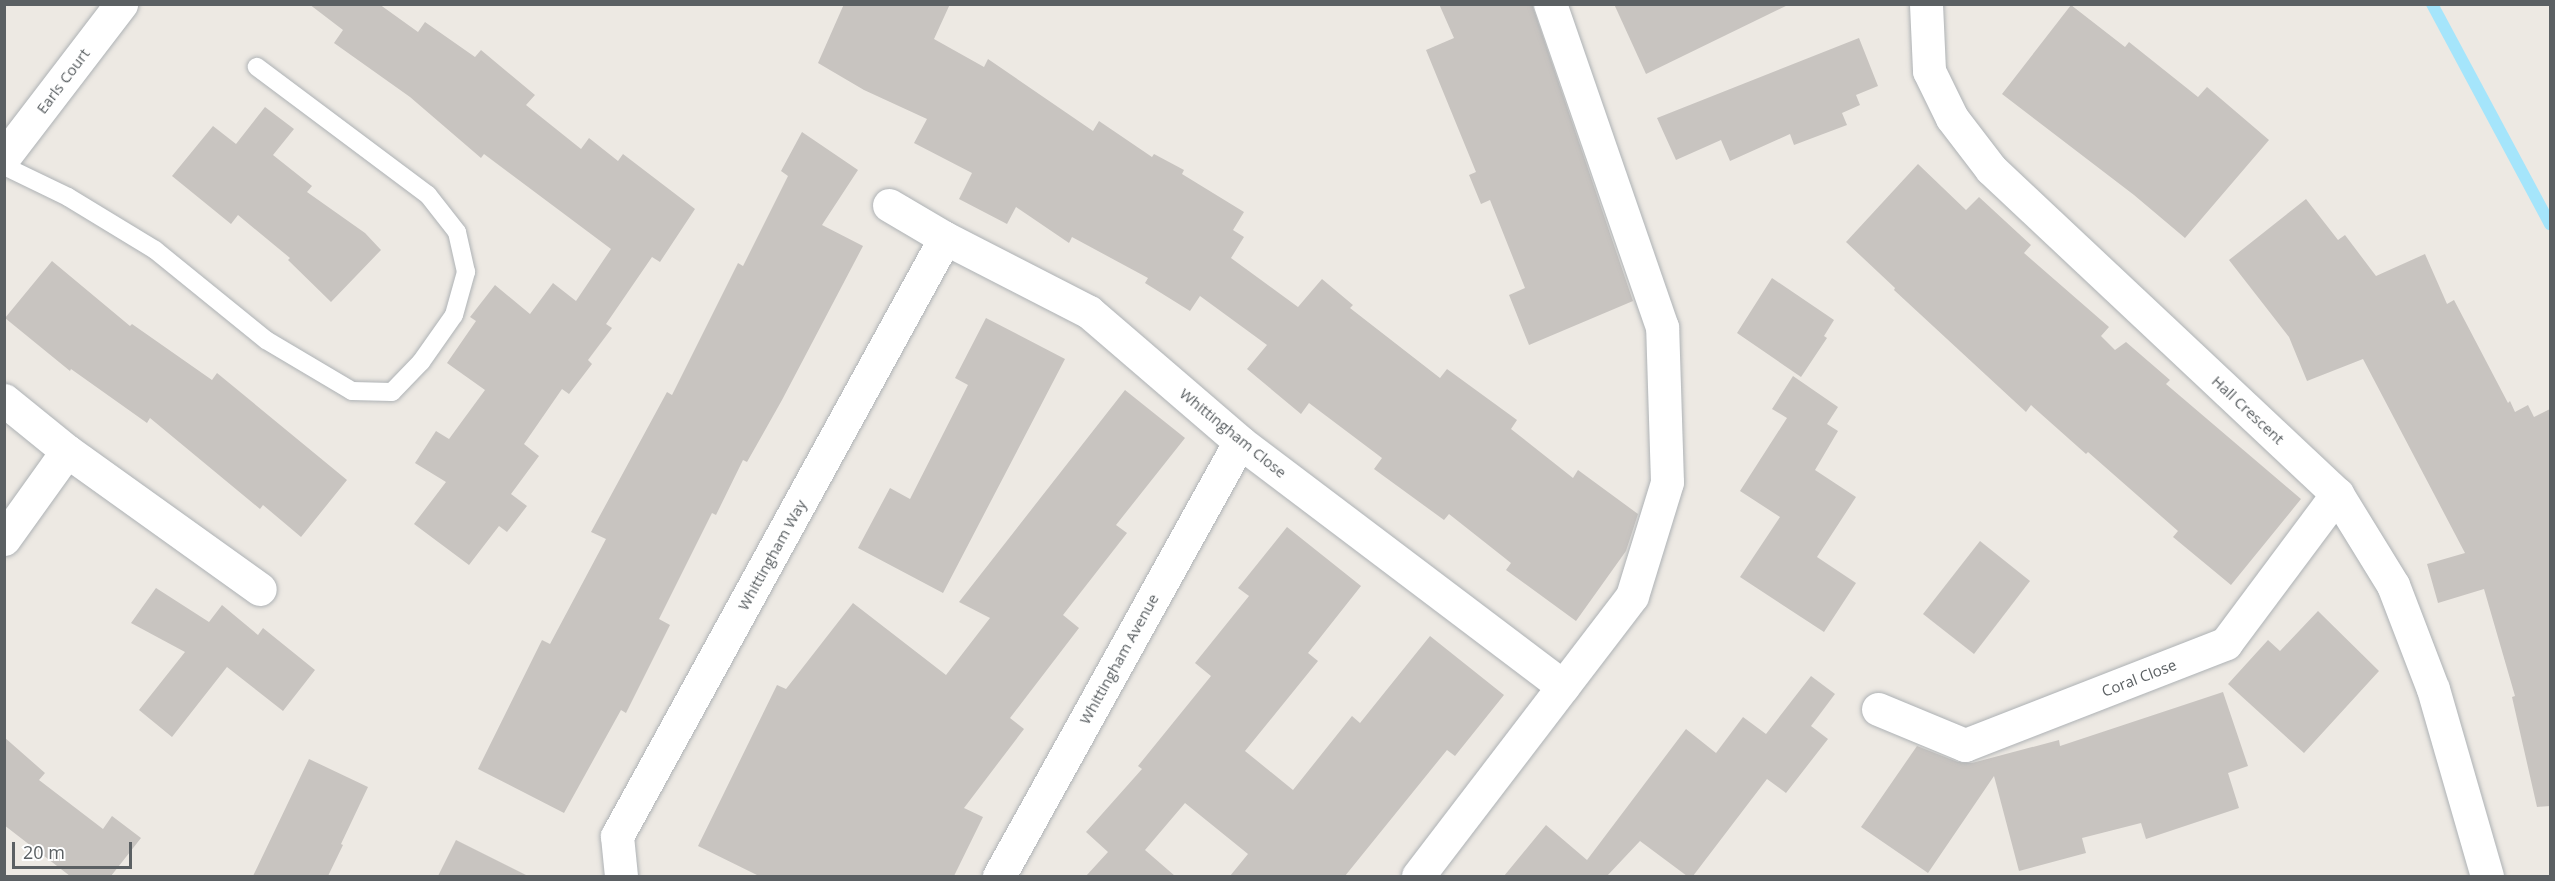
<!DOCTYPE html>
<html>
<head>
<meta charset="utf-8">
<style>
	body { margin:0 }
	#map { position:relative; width:2555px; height:881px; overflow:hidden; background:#ede9e3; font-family:"Open Sans",sans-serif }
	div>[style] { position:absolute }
	.stream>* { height:12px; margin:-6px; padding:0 6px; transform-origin:6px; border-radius:6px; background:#a5e5fb }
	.building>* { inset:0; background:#c8c4c0 }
	.roads { filter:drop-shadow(0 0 2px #aeb2b5) drop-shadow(0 0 2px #aeb2b5) }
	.lane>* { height:18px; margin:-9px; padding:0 9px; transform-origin:9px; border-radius:9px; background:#fff }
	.street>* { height:33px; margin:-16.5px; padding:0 16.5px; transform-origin:16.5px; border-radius:16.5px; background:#fff }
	span { translate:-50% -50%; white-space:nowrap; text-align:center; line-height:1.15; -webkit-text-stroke:6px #fff; paint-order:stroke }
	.street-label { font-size:15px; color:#5b6063 }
	.frame { position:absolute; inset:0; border:6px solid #5b6063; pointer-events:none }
	.scale { position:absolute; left:12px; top:842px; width:120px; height:27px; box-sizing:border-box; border:3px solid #5b6063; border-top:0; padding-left:8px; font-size:18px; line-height:21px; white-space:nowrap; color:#5b6063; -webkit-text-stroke:4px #fff; paint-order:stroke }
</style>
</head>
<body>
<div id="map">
	<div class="stream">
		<i style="left:2432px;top:4px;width:250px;rotate:61.8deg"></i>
	</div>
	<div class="building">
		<i style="clip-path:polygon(309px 4px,379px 4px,418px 32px,425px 22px,475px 57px,481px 50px,535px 95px,526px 105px,581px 149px,589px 138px,618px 161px,623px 154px,695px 209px,660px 262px,652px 257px,606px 324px,612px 328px,588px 360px,592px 364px,569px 394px,562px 389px,524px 444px,539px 456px,511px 494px,527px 506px,507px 532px,499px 526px,469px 565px,414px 524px,446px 482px,415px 463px,436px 431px,449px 439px,485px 390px,447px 363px,476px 321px,470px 317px,495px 285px,530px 314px,553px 283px,576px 301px,611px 249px,484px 154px,481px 158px,410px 97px,334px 43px,343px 30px)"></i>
		<i style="clip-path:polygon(844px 4px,950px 4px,934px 39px,984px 67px,988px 59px,1093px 131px,1099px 121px,1152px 157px,1154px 154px,1184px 170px,1182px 174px,1244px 212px,1233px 230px,1244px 237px,1231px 258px,1298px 307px,1322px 279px,1353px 305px,1350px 308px,1440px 378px,1447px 369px,1517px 420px,1511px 429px,1573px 478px,1578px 470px,1638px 514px,1626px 551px,1576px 621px,1506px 570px,1511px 563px,1449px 514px,1444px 520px,1374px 469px,1382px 458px,1309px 403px,1301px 414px,1247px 369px,1267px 345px,1200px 296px,1190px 311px,1145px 283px,1148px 278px,1072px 237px,1069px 243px,1016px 207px,1007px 224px,959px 199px,972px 173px,914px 143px,927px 119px,864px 90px,818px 63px)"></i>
		<i style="clip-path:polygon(1439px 4px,1532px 4px,1633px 301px,1529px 345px,1509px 295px,1525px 288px,1490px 200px,1481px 204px,1469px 175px,1476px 172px,1426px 50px,1454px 38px)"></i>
		<i style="clip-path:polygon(1614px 4px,1790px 4px,1646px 74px)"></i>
		<i style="clip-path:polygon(2071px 5px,2125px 47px,2129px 42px,2198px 97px,2207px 87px,2269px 140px,2185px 238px,2134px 195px,2002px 94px)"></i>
		<i style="clip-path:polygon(1859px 38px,1878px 86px,1856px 95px,1860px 105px,1842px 113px,1847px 125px,1794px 145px,1790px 134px,1730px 161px,1721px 140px,1676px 160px,1657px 118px)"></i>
		<i style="clip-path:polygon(265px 107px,294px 129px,273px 155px,312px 186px,307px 192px,365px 233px,381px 250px,331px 302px,288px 260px,290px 258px,238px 215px,231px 224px,172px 176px,213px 126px,236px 144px)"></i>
		<i style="clip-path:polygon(802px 132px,858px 170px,822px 225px,863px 246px,782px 400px,747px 462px,743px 460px,716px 515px,712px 513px,659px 619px,670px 625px,626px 713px,621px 710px,564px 813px,478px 769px,542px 640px,550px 644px,606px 539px,591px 532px,667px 392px,672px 395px,738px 263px,743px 266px,788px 176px,781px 171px)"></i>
		<i style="clip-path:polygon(1918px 164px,1966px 210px,1979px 197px,2031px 245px,2024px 253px,2109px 327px,2101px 336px,2115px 350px,2126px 342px,2170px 380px,2166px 384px,2301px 499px,2231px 585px,2173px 537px,2178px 531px,2088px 452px,2086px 454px,2031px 405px,2026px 412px,1894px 290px,1895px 288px,1846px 242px)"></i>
		<i style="clip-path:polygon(2306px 199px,2338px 240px,2345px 235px,2376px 276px,2425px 254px,2447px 304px,2454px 300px,2508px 403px,2510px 401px,2515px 412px,2528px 405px,2534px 417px,2550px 409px,2550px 806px,2537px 807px,2512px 697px,2515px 696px,2484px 589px,2438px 603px,2427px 564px,2465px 553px,2363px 359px,2307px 381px,2289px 337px,2229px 260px)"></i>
		<i style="clip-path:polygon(52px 261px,130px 326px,132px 324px,212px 380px,217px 373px,347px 480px,301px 537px,263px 505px,260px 509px,150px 418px,147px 423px,71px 369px,70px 371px,5px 318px)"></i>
		<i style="clip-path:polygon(1772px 278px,1834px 320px,1824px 336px,1827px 338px,1801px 377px,1737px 333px)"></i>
		<i style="clip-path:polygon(986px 318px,1065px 359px,943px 593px,858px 548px,890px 488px,910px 499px,968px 385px,955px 378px)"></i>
		<i style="clip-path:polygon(1793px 376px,1838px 407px,1827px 424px,1838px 431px,1815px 470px,1856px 497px,1817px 557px,1856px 583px,1824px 632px,1740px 577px,1780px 517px,1740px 491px,1787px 418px,1772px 409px)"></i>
		<i style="clip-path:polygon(1125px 390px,1185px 438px,1116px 525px,1127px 533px,1063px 615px,1079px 628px,1010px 718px,1024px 729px,964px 808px,983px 817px,954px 876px,759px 876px,698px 846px,777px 685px,786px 689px,853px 603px,946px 675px,990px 618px,959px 602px)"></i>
		<i style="clip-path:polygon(1287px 527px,1361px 586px,1308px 653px,1318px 661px,1245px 751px,1293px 790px,1352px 716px,1360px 723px,1430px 636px,1504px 695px,1455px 756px,1447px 750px,1345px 876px,1230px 876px,1248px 854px,1185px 803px,1145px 850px,1175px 876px,1086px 876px,1108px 852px,1086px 832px,1142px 769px,1138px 766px,1211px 676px,1195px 663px,1249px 596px,1238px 588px)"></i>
		<i style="clip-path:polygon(1980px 541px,2030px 581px,1974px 654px,1923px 614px)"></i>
		<i style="clip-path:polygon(156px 588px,209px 622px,222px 605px,258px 635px,263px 628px,315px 670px,283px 711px,227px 667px,172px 737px,139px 710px,185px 652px,131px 623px)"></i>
		<i style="clip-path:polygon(2318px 611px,2379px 671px,2304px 753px,2228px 684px,2268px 640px,2280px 651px)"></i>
		<i style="clip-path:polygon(1811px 676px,1835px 694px,1811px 726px,1828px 739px,1786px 793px,1767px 779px,1693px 876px,1687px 876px,1640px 841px,1607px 876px,1504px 876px,1546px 825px,1587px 860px,1686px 729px,1716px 753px,1743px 717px,1766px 734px)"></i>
		<i style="clip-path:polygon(2223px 692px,2248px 766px,2228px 773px,2239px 808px,2146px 839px,2141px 823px,2082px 838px,2086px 853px,2019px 871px,1994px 776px,1928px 873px,1861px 827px,1917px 746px,1958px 762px,1972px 763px,2059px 740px,2060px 746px)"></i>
		<i style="clip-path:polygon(4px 737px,45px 773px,39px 780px,103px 829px,112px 816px,141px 838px,111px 876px,70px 876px,4px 825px)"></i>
		<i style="clip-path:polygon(309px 759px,368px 787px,341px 844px,343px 845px,328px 876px,253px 876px)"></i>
		<i style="clip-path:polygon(456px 840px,528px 876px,438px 876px)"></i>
	</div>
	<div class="roads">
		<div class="lane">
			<i style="left:4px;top:166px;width:71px;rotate:25.8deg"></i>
			<i style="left:68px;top:197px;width:102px;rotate:31.3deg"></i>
			<i style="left:155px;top:250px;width:143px;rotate:39deg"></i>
			<i style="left:266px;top:340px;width:100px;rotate:30.7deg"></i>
			<i style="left:352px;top:391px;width:40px;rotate:1.4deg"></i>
			<i style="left:392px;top:392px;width:42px;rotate:-46deg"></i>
			<i style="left:421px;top:362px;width:57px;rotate:-54.9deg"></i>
			<i style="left:454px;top:315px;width:45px;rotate:-74.4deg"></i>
			<i style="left:466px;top:272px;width:41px;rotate:-102.7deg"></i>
			<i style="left:457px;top:232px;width:47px;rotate:-128.1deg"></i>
			<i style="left:428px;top:195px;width:214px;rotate:-143.2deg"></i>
		</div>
		<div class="street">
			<i style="left:1926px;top:4px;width:67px;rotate:87.4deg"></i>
			<i style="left:1929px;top:71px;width:52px;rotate:63.9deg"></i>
			<i style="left:1952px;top:118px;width:64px;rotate:52.6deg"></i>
			<i style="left:1991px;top:169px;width:475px;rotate:43.2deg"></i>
			<i style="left:2337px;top:494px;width:107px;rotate:58.4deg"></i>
			<i style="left:2393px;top:585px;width:111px;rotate:69deg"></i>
			<i style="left:2433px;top:689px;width:195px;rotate:73.9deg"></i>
			<i style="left:4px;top:157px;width:193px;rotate:-52.6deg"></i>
			<i style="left:889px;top:205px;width:65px;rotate:30.5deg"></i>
			<i style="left:945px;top:238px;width:162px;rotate:27.2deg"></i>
			<i style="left:1089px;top:312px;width:199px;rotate:40.7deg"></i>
			<i style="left:1240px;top:442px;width:405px;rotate:37.1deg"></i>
			<i style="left:4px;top:400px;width:81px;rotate:39deg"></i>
			<i style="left:67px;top:451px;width:237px;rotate:35.6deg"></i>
			<i style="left:4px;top:539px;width:108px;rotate:-54.4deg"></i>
			<i style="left:1878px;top:709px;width:94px;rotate:22.5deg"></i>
			<i style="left:1965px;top:745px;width:280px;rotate:-21.3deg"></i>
			<i style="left:2226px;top:643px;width:186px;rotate:-53.3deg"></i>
			<i style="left:621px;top:876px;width:40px;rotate:-95.7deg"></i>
			<i style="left:617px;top:836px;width:682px;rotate:-61.26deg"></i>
			<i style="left:999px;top:876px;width:496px;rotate:-61deg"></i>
			<i style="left:1418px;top:876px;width:352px;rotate:-52.6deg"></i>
			<i style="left:1632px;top:596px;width:119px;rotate:-72.9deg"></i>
			<i style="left:1667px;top:482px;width:155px;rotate:-91.8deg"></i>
			<i style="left:1662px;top:327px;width:342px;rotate:-109.1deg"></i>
		</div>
	</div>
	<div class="street-label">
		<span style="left:63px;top:81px;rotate:-53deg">Earls Court</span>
		<span style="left:2248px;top:410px;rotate:43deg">Hall Crescent</span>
		<span style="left:1233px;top:433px;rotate:39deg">Whittingham Close</span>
		<span style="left:772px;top:555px;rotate:-61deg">Whittingham Way</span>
		<span style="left:1119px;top:659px;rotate:-61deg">Whittingham Avenue</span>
		<span style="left:2139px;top:678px;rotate:-21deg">Coral Close</span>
	</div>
	<div class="frame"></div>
	<div class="scale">20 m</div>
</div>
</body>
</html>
